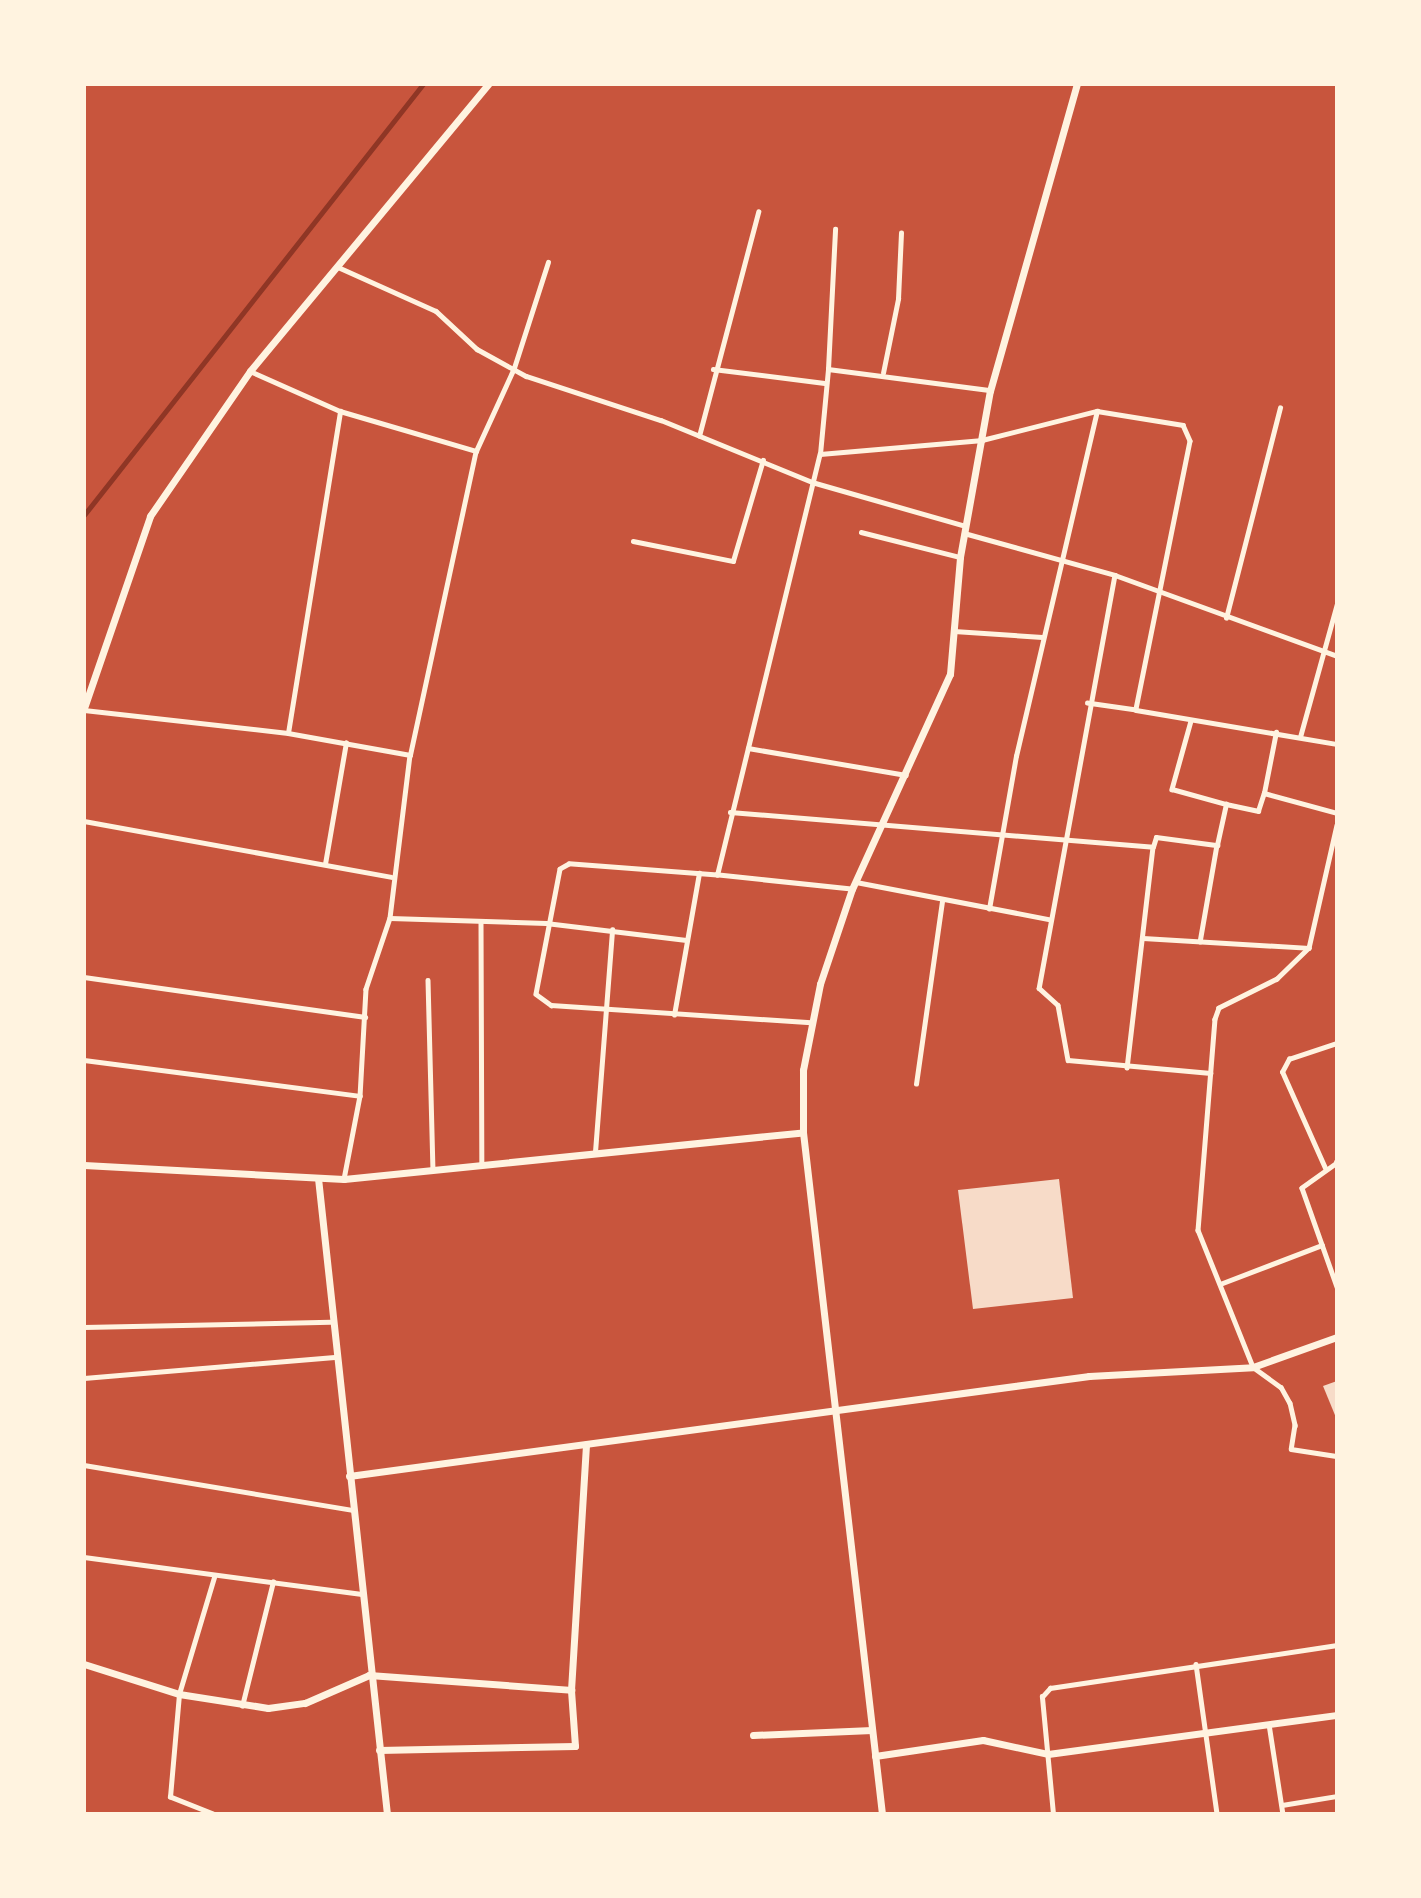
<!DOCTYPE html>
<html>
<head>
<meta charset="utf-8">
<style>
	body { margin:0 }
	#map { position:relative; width:1421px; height:1898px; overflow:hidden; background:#c8553d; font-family:Figtree,sans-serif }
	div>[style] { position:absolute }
	.stream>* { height:5px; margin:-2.5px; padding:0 2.5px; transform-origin:2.5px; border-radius:2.5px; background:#8f3625 }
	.building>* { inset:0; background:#f7dbc8 }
	.service>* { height:4.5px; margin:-2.25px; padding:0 2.25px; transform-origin:2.25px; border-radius:2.25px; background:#fff3e0 }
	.minor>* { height:7px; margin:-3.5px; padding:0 3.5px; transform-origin:3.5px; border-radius:3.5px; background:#fff3e0 }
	span { translate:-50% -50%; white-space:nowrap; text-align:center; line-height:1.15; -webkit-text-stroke:7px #fff3e0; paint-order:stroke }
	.frame { position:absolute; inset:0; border:86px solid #fff3e0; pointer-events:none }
</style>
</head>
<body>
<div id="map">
	<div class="stream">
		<i style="left:84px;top:515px;width:548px;rotate:-51.81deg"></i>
	</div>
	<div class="building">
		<i style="clip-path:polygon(1059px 1179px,1073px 1298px,973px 1309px,958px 1190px)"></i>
		<i style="clip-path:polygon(1337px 1381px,1337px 1420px,1323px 1386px)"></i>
	</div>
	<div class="service">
		<i style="left:338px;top:267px;width:107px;rotate:24.2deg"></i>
		<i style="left:436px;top:311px;width:56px;rotate:42.8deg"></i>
		<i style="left:477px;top:349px;width:56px;rotate:28.9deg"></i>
		<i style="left:526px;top:376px;width:142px;rotate:18.1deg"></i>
		<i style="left:661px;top:420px;width:163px;rotate:22.3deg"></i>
		<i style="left:812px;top:482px;width:159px;rotate:16deg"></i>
		<i style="left:713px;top:369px;width:114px;rotate:7.1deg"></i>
		<i style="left:828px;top:369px;width:140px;rotate:-87.1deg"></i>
		<i style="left:250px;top:371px;width:98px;rotate:24deg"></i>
		<i style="left:340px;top:411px;width:142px;rotate:16.4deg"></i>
		<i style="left:883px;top:373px;width:76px;rotate:-78.5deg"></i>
		<i style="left:898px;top:299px;width:66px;rotate:-87.4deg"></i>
		<i style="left:699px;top:436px;width:232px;rotate:-75.2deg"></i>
		<i style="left:820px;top:454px;width:163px;rotate:-4.9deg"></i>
		<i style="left:982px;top:440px;width:119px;rotate:-14.2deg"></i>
		<i style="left:1097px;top:411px;width:87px;rotate:9.2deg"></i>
		<i style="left:1183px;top:425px;width:17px;rotate:66deg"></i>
		<i style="left:1190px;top:441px;width:274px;rotate:101.4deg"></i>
		<i style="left:1136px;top:710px;width:49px;rotate:-171.9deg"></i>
		<i style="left:861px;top:532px;width:102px;rotate:14.2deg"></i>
		<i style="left:964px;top:533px;width:157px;rotate:15.5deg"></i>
		<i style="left:1115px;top:575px;width:236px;rotate:20deg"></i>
		<i style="left:633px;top:541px;width:102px;rotate:11.3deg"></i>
		<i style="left:733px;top:561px;width:105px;rotate:-73.5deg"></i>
		<i style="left:1115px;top:575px;width:420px;rotate:100.4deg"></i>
		<i style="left:1039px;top:988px;width:25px;rotate:42deg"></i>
		<i style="left:1058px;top:1005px;width:56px;rotate:79.7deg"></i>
		<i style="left:1068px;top:1060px;width:143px;rotate:5.2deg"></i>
		<i style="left:1226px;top:618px;width:217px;rotate:-75.6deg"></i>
		<i style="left:954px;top:631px;width:88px;rotate:3.9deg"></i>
		<i style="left:84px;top:710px;width:205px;rotate:6.4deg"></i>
		<i style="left:288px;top:733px;width:124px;rotate:10.2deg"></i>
		<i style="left:410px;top:755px;width:164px;rotate:97deg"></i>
		<i style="left:390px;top:918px;width:75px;rotate:108.7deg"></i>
		<i style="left:366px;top:989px;width:107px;rotate:93.2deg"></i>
		<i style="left:360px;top:1096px;width:85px;rotate:100.9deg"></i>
		<i style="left:1136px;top:710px;width:204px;rotate:9.6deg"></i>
		<i style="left:1191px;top:721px;width:71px;rotate:105.6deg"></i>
		<i style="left:1172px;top:789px;width:56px;rotate:15.5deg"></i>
		<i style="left:288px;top:733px;width:326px;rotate:-80.8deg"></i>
		<i style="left:1300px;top:737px;width:138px;rotate:-74.5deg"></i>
		<i style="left:748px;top:748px;width:160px;rotate:9.7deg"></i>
		<i style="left:410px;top:755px;width:311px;rotate:-77.8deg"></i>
		<i style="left:476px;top:451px;width:91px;rotate:-65.4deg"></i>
		<i style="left:514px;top:368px;width:111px;rotate:-72.2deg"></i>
		<i style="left:1264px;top:793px;width:62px;rotate:-78.9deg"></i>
		<i style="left:730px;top:812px;width:424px;rotate:4.7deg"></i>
		<i style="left:1153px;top:847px;width:222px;rotate:96.7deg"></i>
		<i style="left:84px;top:821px;width:312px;rotate:10.3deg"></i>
		<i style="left:1337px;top:825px;width:126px;rotate:102.8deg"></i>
		<i style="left:1309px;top:948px;width:45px;rotate:135.9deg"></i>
		<i style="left:1277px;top:979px;width:65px;rotate:153.4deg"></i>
		<i style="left:1219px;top:1008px;width:12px;rotate:110deg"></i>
		<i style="left:1215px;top:1019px;width:212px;rotate:94.6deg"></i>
		<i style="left:1198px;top:1230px;width:148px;rotate:68.1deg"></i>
		<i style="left:1253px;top:1367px;width:34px;rotate:36deg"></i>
		<i style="left:1281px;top:1387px;width:18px;rotate:61deg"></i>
		<i style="left:1290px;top:1403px;width:23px;rotate:77deg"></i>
		<i style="left:1295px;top:1425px;width:24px;rotate:99deg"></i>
		<i style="left:1291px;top:1449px;width:47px;rotate:8.7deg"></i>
		<i style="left:1217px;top:845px;width:42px;rotate:-77.6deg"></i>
		<i style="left:1226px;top:804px;width:33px;rotate:12deg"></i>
		<i style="left:1258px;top:811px;width:19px;rotate:-72deg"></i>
		<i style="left:1264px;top:793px;width:76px;rotate:15.3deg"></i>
		<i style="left:1153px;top:847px;width:10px;rotate:-73deg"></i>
		<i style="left:1156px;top:837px;width:62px;rotate:7.5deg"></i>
		<i style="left:1217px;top:845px;width:98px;rotate:99.9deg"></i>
		<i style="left:325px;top:864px;width:123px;rotate:-80.2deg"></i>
		<i style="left:717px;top:875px;width:148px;rotate:-175.7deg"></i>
		<i style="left:569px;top:864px;width:10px;rotate:151deg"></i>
		<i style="left:560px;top:869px;width:127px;rotate:100.9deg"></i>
		<i style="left:536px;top:994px;width:19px;rotate:36deg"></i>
		<i style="left:551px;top:1005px;width:260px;rotate:3.8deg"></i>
		<i style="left:856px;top:882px;width:197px;rotate:10.9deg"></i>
		<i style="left:851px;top:889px;width:135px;rotate:-174deg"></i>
		<i style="left:717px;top:875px;width:433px;rotate:-76.3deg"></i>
		<i style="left:820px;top:454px;width:85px;rotate:-84.6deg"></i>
		<i style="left:828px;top:369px;width:162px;rotate:7.4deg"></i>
		<i style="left:989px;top:909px;width:155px;rotate:-80deg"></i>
		<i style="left:1016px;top:756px;width:354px;rotate:-76.8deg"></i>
		<i style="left:390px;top:918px;width:156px;rotate:1.8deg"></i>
		<i style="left:546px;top:923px;width:141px;rotate:6.9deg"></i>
		<i style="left:481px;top:922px;width:242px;rotate:89.8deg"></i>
		<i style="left:1143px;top:938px;width:166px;rotate:3.4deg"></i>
		<i style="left:84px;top:977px;width:284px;rotate:8.1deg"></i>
		<i style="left:428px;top:980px;width:190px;rotate:88.5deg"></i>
		<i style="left:674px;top:1015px;width:144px;rotate:-80deg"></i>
		<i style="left:84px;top:1060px;width:278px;rotate:7.4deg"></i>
		<i style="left:916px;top:1084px;width:184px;rotate:-81.9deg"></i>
		<i style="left:595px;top:1152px;width:223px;rotate:-85.6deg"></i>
		<i style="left:1337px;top:1163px;width:43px;rotate:144.5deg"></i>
		<i style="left:1302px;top:1188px;width:105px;rotate:70.5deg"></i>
		<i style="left:1325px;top:1168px;width:105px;rotate:-114.1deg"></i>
		<i style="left:1282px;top:1072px;width:15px;rotate:-62deg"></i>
		<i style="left:1289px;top:1059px;width:51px;rotate:-18.4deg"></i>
		<i style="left:1220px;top:1284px;width:109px;rotate:-20.9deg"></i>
		<i style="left:84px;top:1327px;width:246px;rotate:-1.2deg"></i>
		<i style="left:84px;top:1378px;width:251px;rotate:-4.8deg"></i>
		<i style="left:84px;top:1465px;width:273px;rotate:9.5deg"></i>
		<i style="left:84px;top:1557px;width:280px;rotate:7.6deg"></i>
		<i style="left:1196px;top:1664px;width:151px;rotate:82deg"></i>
		<i style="left:242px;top:1706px;width:128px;rotate:-76deg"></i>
		<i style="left:1269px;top:1724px;width:91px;rotate:81.2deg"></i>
		<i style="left:1282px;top:1805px;width:56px;rotate:-9.3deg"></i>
		<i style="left:213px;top:1814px;width:46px;rotate:-158.4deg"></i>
		<i style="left:170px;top:1797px;width:103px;rotate:-85deg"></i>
		<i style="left:179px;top:1694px;width:122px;rotate:-73.3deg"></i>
		<i style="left:1053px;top:1814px;width:118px;rotate:-95.4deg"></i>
		<i style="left:1042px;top:1697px;width:12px;rotate:-48deg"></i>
		<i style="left:1050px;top:1688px;width:290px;rotate:-8.5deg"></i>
	</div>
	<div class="minor">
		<i style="left:84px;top:708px;width:203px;rotate:-71deg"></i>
		<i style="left:150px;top:516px;width:176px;rotate:-55.4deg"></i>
		<i style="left:250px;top:371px;width:373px;rotate:-50.3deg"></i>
		<i style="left:1337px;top:1162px;width:2px;rotate:90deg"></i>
		<i style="left:84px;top:1165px;width:260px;rotate:3.1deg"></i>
		<i style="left:344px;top:1179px;width:461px;rotate:-5.8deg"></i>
		<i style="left:318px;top:1178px;width:640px;rotate:83.81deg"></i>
		<i style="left:349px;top:1476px;width:747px;rotate:-7.7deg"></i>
		<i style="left:1089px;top:1376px;width:164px;rotate:-3.1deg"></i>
		<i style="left:1253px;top:1367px;width:89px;rotate:-19.7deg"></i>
		<i style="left:84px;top:1664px;width:100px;rotate:17.5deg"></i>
		<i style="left:179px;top:1694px;width:90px;rotate:8.9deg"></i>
		<i style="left:268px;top:1708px;width:37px;rotate:-8deg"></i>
		<i style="left:305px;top:1703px;width:70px;rotate:-23.6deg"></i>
		<i style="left:369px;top:1675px;width:203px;rotate:4.2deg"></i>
		<i style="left:753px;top:1735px;width:119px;rotate:-2.4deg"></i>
		<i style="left:379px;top:1750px;width:196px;rotate:-1.2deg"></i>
		<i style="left:575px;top:1746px;width:56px;rotate:-94.1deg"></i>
		<i style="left:571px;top:1690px;width:246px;rotate:-86.5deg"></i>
		<i style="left:875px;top:1756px;width:109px;rotate:-8.4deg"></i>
		<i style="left:983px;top:1740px;width:66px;rotate:12.2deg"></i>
		<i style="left:1048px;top:1754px;width:292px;rotate:-7.7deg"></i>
		<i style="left:882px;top:1814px;width:687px;rotate:-96.61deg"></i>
		<i style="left:803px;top:1132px;width:62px;rotate:-90deg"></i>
		<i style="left:803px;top:1070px;width:88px;rotate:-78.8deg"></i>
		<i style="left:820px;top:984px;width:100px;rotate:-71.4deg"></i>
		<i style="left:852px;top:889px;width:236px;rotate:-65.5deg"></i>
		<i style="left:950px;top:674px;width:117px;rotate:-85.1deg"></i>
		<i style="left:960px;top:557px;width:169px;rotate:-79.8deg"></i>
		<i style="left:990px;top:391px;width:319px;rotate:-74.2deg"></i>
	</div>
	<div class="frame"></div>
</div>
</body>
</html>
